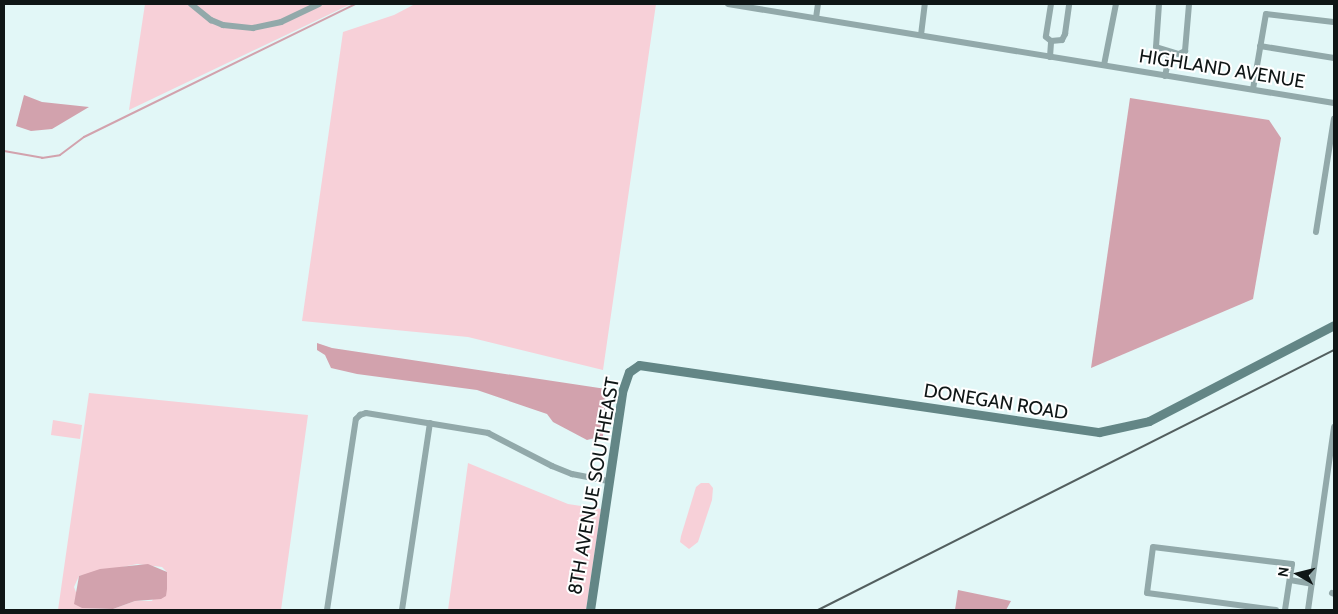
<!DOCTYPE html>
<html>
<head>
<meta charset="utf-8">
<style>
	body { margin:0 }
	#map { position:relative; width:1338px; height:614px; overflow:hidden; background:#e2f7f7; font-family:Cabin,sans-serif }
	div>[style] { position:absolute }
	.green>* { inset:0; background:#f7d0d8 }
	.water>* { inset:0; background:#d2a2ad }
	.stream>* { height:2px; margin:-1px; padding:0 1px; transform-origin:1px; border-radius:1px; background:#d2a2ad }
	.street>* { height:6px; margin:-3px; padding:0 3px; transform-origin:3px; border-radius:3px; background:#92a9aa }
	.secondary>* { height:9px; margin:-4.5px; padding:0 4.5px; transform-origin:4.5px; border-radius:4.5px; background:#638686 }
	.rail>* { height:2px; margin:-1px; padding:0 1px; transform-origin:1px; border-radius:1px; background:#535f5f }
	span { translate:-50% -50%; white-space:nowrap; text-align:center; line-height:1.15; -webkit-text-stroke:4px #fff; paint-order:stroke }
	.street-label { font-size:19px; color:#0f1616 }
	.frame { position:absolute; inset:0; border:5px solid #0f1616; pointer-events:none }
	.north { position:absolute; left:1273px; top:549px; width:50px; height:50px; -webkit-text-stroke:4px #fff; paint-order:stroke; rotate:278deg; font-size:14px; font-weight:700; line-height:20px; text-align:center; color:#0f1616 }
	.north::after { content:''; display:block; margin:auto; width:18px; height:22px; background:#0f1616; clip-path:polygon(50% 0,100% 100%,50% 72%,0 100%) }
</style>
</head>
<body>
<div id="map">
	<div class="green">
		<i style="clip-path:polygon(145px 4px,351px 4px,129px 110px)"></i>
		<i style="clip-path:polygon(415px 4px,656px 4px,603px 370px,468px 337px,302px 321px,343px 32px,394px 15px)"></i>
		<i style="clip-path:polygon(evenodd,89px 393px,308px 415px,281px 610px,58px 610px,89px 393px,137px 564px,162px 567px,167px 572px,152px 601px,135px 601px,113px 609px,82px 608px,74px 587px,79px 576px,137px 564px)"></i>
		<i style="clip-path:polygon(53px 420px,82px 425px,80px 439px,51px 435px)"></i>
		<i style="clip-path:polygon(468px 463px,568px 504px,601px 509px,586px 610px,448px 610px)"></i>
		<i style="clip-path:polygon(701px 483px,709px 483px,713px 488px,712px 500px,698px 542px,689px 549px,680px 542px,681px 536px,696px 487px)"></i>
	</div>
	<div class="water">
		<i style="clip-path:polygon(24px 95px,42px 102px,89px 107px,52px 129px,31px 131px,16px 126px)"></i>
		<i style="clip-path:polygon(1130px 98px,1269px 120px,1281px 138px,1253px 299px,1091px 368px)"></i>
		<i style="clip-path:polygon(317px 343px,332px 348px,606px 389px,603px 436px,587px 440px,553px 422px,547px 414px,477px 390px,357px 374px,331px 368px,325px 355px,317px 350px)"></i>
		<i style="clip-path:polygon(148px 564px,167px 572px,167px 589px,166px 596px,161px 599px,135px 601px,113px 609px,82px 608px,74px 604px,79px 576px,100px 569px)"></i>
		<i style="clip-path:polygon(958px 590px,1011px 601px,1006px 610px,955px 610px)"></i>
	</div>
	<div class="stream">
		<i style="left:4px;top:151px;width:39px;rotate:10deg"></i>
		<i style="left:42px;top:158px;width:18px;rotate:-9deg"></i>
		<i style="left:60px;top:155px;width:30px;rotate:-37deg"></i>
		<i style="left:84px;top:137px;width:302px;rotate:-26.1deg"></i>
	</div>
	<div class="street">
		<i style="left:191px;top:4px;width:26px;rotate:39deg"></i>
		<i style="left:211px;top:20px;width:13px;rotate:23deg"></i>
		<i style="left:223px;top:25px;width:30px;rotate:6deg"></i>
		<i style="left:253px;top:28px;width:29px;rotate:-12deg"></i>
		<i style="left:281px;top:22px;width:42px;rotate:-25.3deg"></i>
		<i style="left:728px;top:4px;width:614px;rotate:9.28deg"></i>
		<i style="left:1051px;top:4px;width:33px;rotate:99deg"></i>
		<i style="left:1046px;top:37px;width:6px;rotate:39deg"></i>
		<i style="left:1051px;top:41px;width:11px;rotate:-5deg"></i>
		<i style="left:1062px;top:40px;width:7px;rotate:-63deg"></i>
		<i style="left:1065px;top:34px;width:30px;rotate:-82deg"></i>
		<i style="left:1159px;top:4px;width:43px;rotate:94deg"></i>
		<i style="left:1156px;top:47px;width:24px;rotate:17deg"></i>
		<i style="left:1179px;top:54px;width:7px;rotate:-27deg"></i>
		<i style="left:1185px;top:51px;width:47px;rotate:-85.1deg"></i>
		<i style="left:816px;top:18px;width:14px;rotate:-82deg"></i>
		<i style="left:921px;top:35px;width:31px;rotate:-83deg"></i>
		<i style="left:1260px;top:46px;width:75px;rotate:9.2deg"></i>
		<i style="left:1050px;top:57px;width:16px;rotate:-86deg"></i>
		<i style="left:1104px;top:65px;width:62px;rotate:-78.9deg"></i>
		<i style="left:1165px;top:76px;width:24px;rotate:-78deg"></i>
		<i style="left:1253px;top:89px;width:76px;rotate:-80.2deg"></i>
		<i style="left:1266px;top:14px;width:68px;rotate:6.7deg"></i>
		<i style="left:1316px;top:232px;width:115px;rotate:-81deg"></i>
		<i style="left:1290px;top:580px;width:22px;rotate:10deg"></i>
		<i style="left:1332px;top:593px;width:2px;rotate:27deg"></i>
		<i style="left:327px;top:610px;width:193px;rotate:-81.4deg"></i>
		<i style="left:356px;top:419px;width:6px;rotate:-45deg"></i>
		<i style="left:360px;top:415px;width:6px;rotate:-18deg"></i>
		<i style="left:366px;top:413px;width:124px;rotate:9.3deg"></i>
		<i style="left:488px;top:433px;width:72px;rotate:27.3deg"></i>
		<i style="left:552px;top:466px;width:22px;rotate:22deg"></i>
		<i style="left:572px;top:474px;width:38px;rotate:11deg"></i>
		<i style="left:402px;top:610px;width:189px;rotate:-81.5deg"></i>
		<i style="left:1276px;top:610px;width:130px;rotate:-172.5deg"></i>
		<i style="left:1147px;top:593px;width:46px;rotate:-82.6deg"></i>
		<i style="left:1153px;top:547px;width:140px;rotate:7deg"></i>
		<i style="left:1292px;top:564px;width:47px;rotate:98.7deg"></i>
		<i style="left:1308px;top:610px;width:185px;rotate:-81.9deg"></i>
	</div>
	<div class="secondary">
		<i style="left:590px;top:610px;width:220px;rotate:-81.6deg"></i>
		<i style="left:622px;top:392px;width:21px;rotate:-71deg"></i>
		<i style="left:629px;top:372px;width:12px;rotate:-35deg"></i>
		<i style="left:639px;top:365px;width:465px;rotate:8.3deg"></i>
		<i style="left:1099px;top:432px;width:51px;rotate:-12.4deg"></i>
		<i style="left:1149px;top:421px;width:208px;rotate:-27.4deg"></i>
	</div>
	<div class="rail">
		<i style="left:818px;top:610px;width:578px;rotate:-26.74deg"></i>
	</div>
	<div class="street-label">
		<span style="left:1222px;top:69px;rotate:9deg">HIGHLAND AVENUE</span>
		<span style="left:996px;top:402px;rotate:9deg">DONEGAN ROAD</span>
		<span style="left:594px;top:486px;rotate:-80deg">8TH AVENUE SOUTHEAST</span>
	</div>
	<div class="frame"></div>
	<div class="north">N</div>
</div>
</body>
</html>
